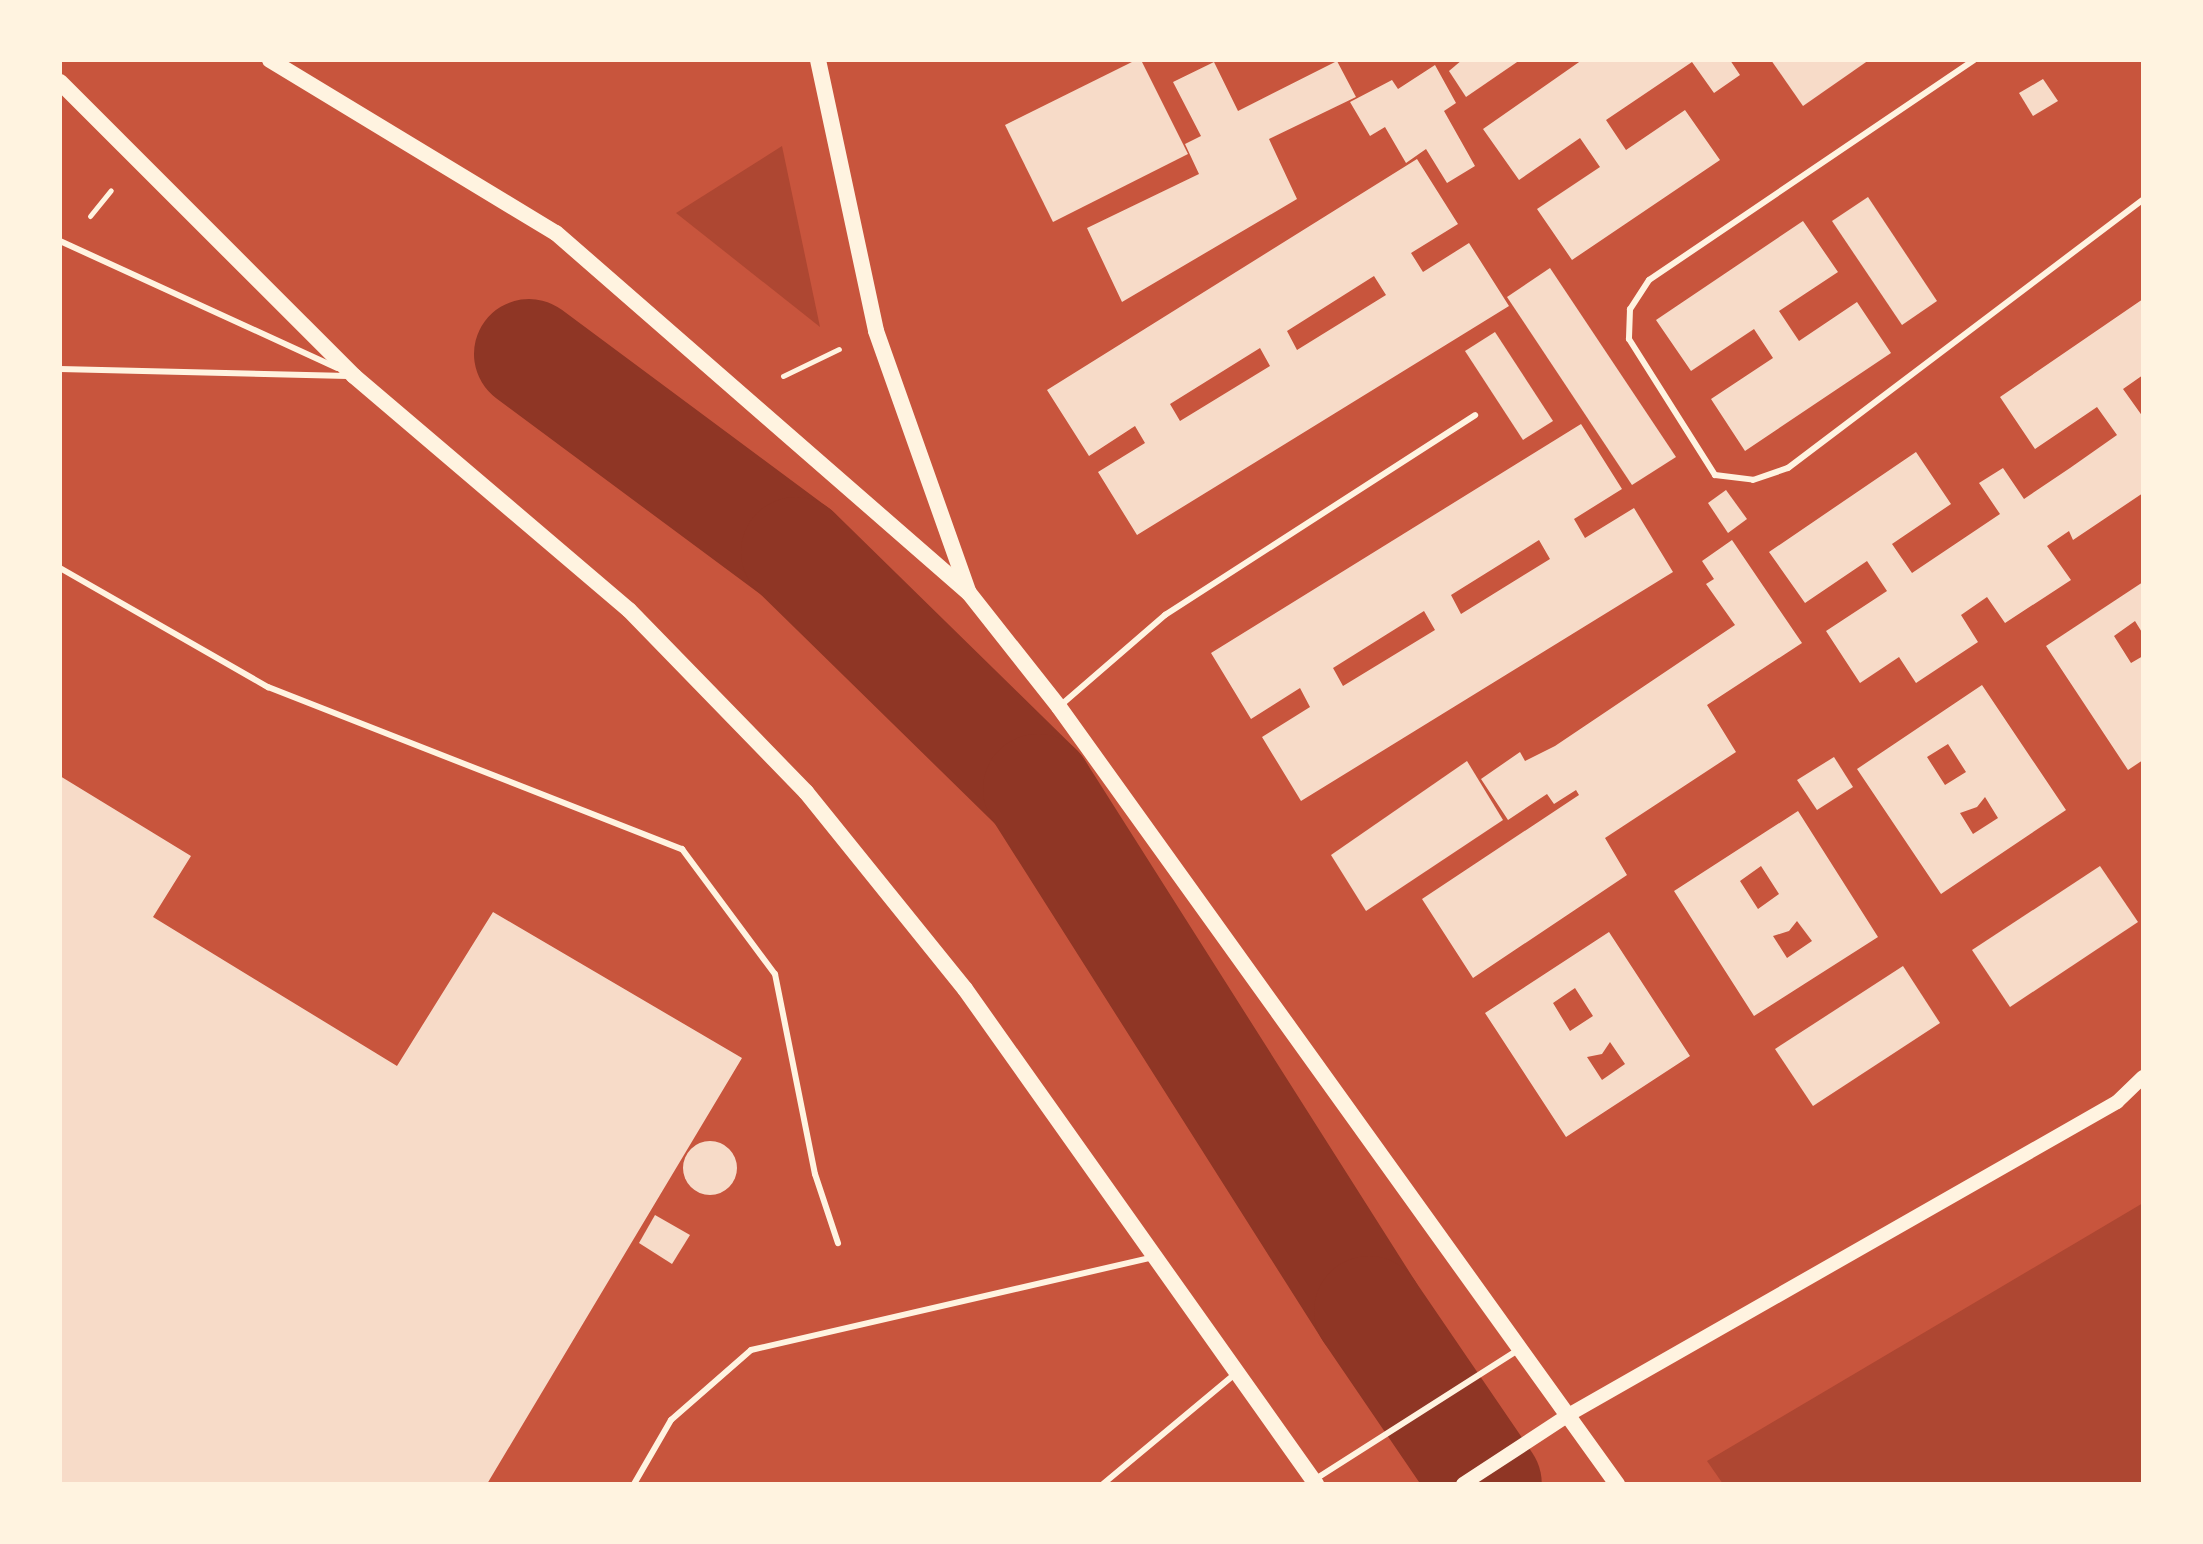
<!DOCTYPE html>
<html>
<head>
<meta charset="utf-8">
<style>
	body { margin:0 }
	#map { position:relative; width:2203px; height:1544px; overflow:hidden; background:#c8553d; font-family:Figtree,sans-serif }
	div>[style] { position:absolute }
	.green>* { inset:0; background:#ae4732 }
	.river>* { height:110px; margin:-55px; padding:0 55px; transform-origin:55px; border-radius:55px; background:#8f3625 }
	.building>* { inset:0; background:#f7dbc8 }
	.round { border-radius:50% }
	.path>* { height:5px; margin:-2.5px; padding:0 2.5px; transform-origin:2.5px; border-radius:2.5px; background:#fff3e0 }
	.service>* { height:6px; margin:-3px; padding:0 3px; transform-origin:3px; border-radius:3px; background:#fff3e0 }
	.tertiary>* { height:14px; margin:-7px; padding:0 7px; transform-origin:7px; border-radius:7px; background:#fff3e0 }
	.secondary>* { height:16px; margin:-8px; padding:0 8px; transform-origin:8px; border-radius:8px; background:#fff3e0 }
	span { translate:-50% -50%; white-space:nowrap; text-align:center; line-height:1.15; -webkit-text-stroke:8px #fff3e0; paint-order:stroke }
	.frame { position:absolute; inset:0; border:62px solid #fff3e0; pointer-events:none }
</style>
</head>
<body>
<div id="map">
	<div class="green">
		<i style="clip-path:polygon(782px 146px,820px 327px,676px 213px)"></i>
		<i style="clip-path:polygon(2143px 1203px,2143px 1484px,1723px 1484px,1707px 1461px)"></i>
	</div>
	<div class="river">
		<i style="left:529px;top:354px;width:332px;rotate:36.6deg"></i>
		<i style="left:796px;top:552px;width:339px;rotate:44.4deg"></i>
		<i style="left:1038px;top:789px;width:618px;rotate:57.62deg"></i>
		<i style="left:1369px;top:1311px;width:209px;rotate:55.7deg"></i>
	</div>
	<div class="building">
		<i style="clip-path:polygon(1136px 60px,1141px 60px,1188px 154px,1053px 222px,1005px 125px)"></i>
		<i style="clip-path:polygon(1462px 60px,1520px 60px,1466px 97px,1449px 71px)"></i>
		<i style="clip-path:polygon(1582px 60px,1730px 60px,1740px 75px,1714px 93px,1692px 62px,1606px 120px,1626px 150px,1685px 110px,1720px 160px,1572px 260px,1537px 209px,1600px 167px,1580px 138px,1519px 180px,1483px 129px)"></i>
		<i style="clip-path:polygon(1771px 60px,1869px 60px,1803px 106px)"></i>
		<i style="clip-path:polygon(1337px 61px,1356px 97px,1269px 139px,1297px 199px,1122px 302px,1087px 228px,1199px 174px,1185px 144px,1201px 136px,1173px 82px,1214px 62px,1238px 111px)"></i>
		<i style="clip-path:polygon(1435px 65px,1456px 103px,1444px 111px,1475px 166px,1447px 183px,1426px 149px,1406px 163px,1385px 127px,1370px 136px,1350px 102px,1392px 80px,1398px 89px)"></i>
		<i style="clip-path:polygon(2043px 79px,2058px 101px,2033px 116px,2019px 93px)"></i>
		<i style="clip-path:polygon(evenodd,1417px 159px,1458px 224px,1411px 253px,1423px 272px,1469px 243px,1509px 306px,1137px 535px,1098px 472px,1145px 443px,1135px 426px,1089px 456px,1047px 390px,1417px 159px,1374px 276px,1386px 295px,1297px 350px,1287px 331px,1374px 276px,1417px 159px,1260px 348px,1270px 366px,1180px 421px,1170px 404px,1260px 348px)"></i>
		<i style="clip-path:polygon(1868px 197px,1937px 301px,1902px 325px,1832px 221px)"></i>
		<i style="clip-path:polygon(1803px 221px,1838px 272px,1779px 311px,1799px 341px,1857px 302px,1891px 353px,1745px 451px,1711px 399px,1773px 358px,1754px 329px,1691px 371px,1656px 320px)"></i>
		<i style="clip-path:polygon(1550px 268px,1676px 457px,1632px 485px,1507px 297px)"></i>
		<i style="clip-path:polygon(2143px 299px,2143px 375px,2123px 389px,2143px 417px,2143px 493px,2073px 540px,2069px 531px,2047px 546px,2071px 580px,2005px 623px,1987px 597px,1961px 615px,1978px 642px,1916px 683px,1899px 657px,1860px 683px,1826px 631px,1887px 591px,1867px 561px,1805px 603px,1769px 552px,1916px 452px,1951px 504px,1892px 544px,1912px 573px,2000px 514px,1979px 483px,2003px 468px,2024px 499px,2070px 468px,2117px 435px,2097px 407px,2035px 449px,2000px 397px)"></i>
		<i style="clip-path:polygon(1495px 332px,1553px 421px,1523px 440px,1465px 351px)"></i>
		<i style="clip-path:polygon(evenodd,1581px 424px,1622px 489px,1574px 519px,1585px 538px,1634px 508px,1673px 572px,1301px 801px,1262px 737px,1310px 707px,1300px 688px,1251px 719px,1211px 653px,1581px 424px,1539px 540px,1550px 559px,1461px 614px,1451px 595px,1539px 540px,1581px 424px,1424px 611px,1435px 630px,1343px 686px,1333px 668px,1424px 611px)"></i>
		<i style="clip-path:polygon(1726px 490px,1747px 519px,1728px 533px,1708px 503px)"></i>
		<i style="clip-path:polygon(1732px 540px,1802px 643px,1707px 705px,1736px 752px,1605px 838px,1627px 875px,1473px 978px,1422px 899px,1579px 795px,1576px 790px,1554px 804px,1547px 794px,1508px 820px,1481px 779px,1520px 752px,1525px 761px,1555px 746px,1735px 625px,1706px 584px,1714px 579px,1702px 561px)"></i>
		<i style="clip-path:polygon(2143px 582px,2143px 634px,2135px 621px,2114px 636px,2131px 663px,2143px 656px,2143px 760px,2128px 770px,2046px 646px)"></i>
		<i style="clip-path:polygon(evenodd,1982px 685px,2066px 810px,1941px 894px,1857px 769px,1982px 685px,1948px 744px,1966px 772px,1945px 785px,1927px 757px,1948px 744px,1982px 685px,1985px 797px,1998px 818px,1973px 834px,1960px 813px,1977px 807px,1985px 797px)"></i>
		<i style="clip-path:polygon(1834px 757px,1853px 787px,1817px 810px,1797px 780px)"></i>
		<i style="clip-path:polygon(1467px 761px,1503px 820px,1366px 911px,1331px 855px)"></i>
		<i style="clip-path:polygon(60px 776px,191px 856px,153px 917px,397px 1066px,493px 912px,742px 1058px,487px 1484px,60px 1484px)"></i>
		<i style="clip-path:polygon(evenodd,1798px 811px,1878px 937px,1754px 1016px,1674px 891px,1798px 811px,1761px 866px,1779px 894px,1758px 909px,1740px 881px,1761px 866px,1798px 811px,1797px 921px,1812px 941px,1787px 958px,1773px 936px,1789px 931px,1797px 921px)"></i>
		<i style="clip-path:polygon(2100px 866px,2138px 922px,2010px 1007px,1972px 950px)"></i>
		<i style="clip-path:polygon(evenodd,1609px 932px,1690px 1056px,1566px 1137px,1485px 1013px,1609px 932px,1575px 988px,1593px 1016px,1570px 1031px,1553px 1003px,1575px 988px,1609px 932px,1610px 1042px,1625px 1064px,1602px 1080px,1587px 1057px,1602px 1054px,1610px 1042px)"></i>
		<i style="clip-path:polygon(1903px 966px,1940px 1023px,1813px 1106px,1775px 1049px)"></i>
		<i class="round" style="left:683px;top:1141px;width:54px;height:54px"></i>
		<i style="clip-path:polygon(655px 1215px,690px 1235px,672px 1264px,639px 1243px)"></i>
	</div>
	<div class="path">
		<i style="left:90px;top:216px;width:33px;rotate:-51deg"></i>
		<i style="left:783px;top:376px;width:62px;rotate:-25.7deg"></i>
	</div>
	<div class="service">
		<i style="left:1974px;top:60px;width:392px;rotate:145.9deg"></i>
		<i style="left:1649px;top:280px;width:35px;rotate:123deg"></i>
		<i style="left:1630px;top:309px;width:30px;rotate:92deg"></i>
		<i style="left:1629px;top:339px;width:161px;rotate:57.7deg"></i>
		<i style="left:1715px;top:475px;width:38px;rotate:7deg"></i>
		<i style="left:1753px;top:480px;width:37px;rotate:-19deg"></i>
		<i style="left:1788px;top:468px;width:445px;rotate:-37.1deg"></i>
		<i style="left:60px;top:241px;width:305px;rotate:24.6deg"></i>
		<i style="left:60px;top:369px;width:288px;rotate:1.4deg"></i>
		<i style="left:60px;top:568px;width:240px;rotate:29.8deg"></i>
		<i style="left:268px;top:687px;width:445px;rotate:21.4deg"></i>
		<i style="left:682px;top:849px;width:156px;rotate:53.4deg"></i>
		<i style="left:775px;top:974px;width:204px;rotate:78.7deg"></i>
		<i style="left:815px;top:1174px;width:73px;rotate:71.6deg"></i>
		<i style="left:1061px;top:705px;width:138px;rotate:-40.9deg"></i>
		<i style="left:1165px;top:615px;width:369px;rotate:-32.8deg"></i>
		<i style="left:1314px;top:1480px;width:244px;rotate:-32.5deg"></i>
		<i style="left:634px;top:1484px;width:74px;rotate:-60deg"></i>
		<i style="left:671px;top:1420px;width:106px;rotate:-41.2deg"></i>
		<i style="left:751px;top:1350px;width:413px;rotate:-13deg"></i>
		<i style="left:1103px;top:1484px;width:172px;rotate:-39.8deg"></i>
	</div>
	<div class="tertiary">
		<i style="left:1463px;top:1484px;width:128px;rotate:-33.2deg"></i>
		<i style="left:1570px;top:1414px;width:630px;rotate:-29.7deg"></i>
		<i style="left:2117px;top:1102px;width:36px;rotate:-44deg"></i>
	</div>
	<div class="secondary">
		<i style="left:270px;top:60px;width:334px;rotate:31.2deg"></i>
		<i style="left:556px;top:233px;width:548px;rotate:41.08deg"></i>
		<i style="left:969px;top:593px;width:145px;rotate:51.7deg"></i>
		<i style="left:1059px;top:707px;width:957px;rotate:54.32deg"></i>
		<i style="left:818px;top:60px;width:277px;rotate:77.9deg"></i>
		<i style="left:876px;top:331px;width:276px;rotate:70.5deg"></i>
		<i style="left:60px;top:82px;width:416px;rotate:45deg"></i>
		<i style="left:354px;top:376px;width:361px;rotate:40.4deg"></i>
		<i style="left:629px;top:610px;width:254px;rotate:45.8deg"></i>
		<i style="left:806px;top:792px;width:253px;rotate:51.1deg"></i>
		<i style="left:965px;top:989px;width:607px;rotate:54.66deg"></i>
	</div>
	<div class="frame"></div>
</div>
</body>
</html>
